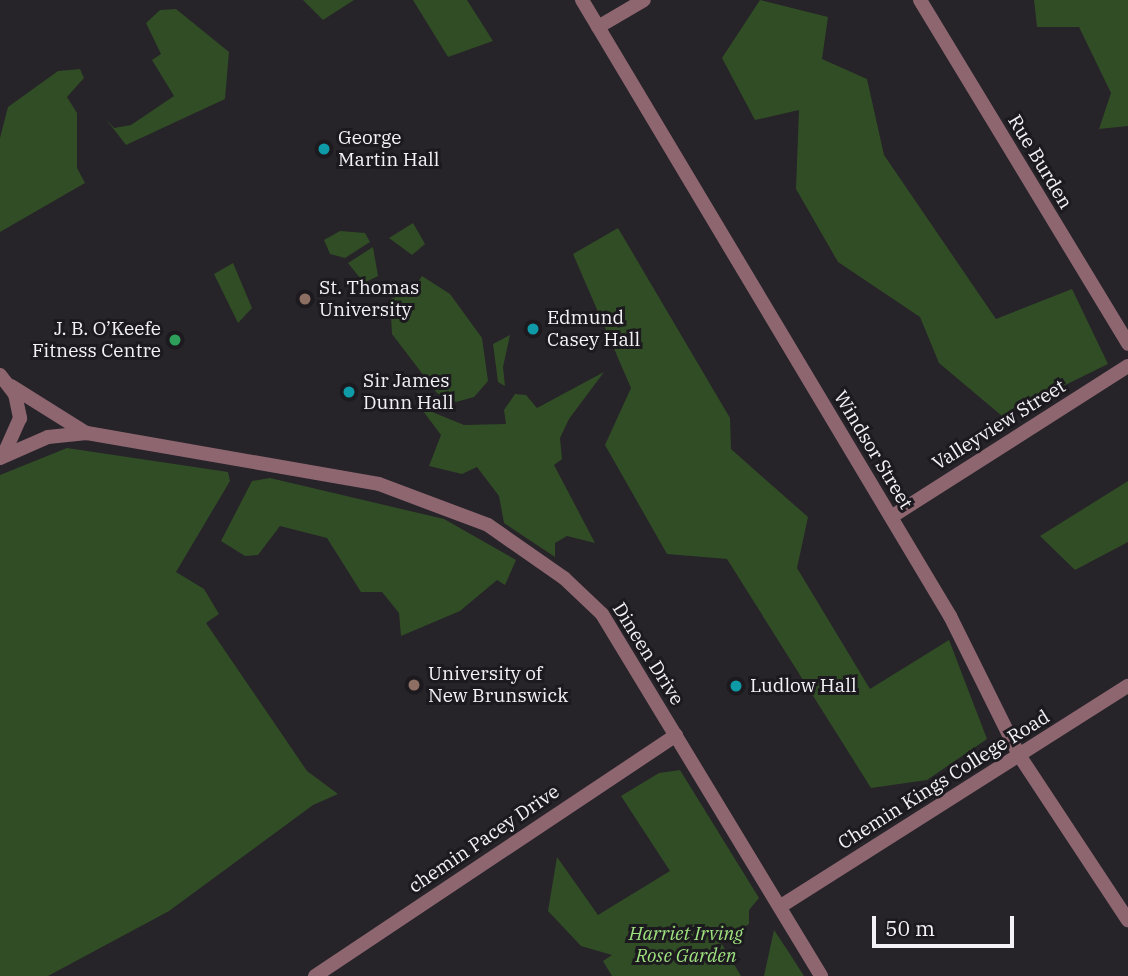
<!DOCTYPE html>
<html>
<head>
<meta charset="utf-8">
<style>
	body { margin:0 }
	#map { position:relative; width:1128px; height:976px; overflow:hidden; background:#262329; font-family:"IBM Plex Serif",serif }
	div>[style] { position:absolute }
	.green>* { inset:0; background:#314d25 }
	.street>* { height:14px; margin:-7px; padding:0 7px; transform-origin:7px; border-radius:7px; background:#8e6670 }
	.dots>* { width:19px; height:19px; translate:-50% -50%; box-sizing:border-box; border:4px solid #1c1a1f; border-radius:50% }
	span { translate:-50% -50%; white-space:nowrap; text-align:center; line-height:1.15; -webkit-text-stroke:6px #1c1a1f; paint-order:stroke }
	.poi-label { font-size:19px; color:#f4f2f6 }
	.left { translate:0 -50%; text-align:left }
	.right { translate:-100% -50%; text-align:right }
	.street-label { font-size:19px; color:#f4f2f6 }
	.park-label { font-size:19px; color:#9ee17f; font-style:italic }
	.scale { position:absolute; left:872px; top:916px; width:142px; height:32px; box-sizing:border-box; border:4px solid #f4f2f6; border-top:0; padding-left:9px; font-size:21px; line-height:24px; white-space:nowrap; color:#f4f2f6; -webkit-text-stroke:5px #1c1a1f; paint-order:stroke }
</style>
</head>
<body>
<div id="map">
	<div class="green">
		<i style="clip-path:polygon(303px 0,354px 0,323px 20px)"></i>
		<i style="clip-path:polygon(413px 0,467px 0,493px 41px,448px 57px)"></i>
		<i style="clip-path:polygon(760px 0,828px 17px,822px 59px,867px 79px,884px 155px,996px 319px,1072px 289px,1108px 364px,1002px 416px,939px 363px,920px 317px,838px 262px,796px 189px,799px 110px,755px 120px,722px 58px)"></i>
		<i style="clip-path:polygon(1034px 0,1128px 0,1128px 126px,1099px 129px,1111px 93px,1079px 27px,1037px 27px)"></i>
		<i style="clip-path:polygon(176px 9px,229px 52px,225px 99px,126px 145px,105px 118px,114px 128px,131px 125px,174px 96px,152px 60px,161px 54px,146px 23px,160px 10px)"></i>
		<i style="clip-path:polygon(80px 69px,84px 78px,67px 97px,77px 113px,77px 168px,85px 183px,0 232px,0 138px,8px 107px,58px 71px)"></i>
		<i style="clip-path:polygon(413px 223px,425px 244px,412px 255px,389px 238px)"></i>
		<i style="clip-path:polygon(618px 228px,730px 418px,731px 449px,808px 517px,797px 568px,870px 689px,949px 640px,987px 739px,927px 780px,871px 788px,727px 559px,667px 554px,605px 445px,631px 388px,573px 254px)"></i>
		<i style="clip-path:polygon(340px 231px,365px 233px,370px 242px,345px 258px,330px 254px,324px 240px)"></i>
		<i style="clip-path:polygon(373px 247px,378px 276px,364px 283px,348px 263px)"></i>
		<i style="clip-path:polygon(233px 263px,252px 308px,238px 323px,214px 274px)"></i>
		<i style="clip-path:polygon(422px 276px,450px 294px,482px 338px,488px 381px,474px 397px,456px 402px,437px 393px,392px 334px,390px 299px,411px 292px)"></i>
		<i style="clip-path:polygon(510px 335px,503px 367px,505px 386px,498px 382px,493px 344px)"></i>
		<i style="clip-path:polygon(604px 372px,569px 419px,560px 438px,562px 459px,554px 465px,595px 543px,567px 536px,555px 543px,555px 557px,504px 523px,499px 496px,477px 467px,462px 474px,429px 466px,441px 435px,420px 407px,464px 425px,506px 424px,504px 410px,515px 394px,526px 395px,537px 408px)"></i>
		<i style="clip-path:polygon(67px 448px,228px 472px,230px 481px,176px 572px,204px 589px,219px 614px,206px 623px,307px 771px,338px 794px,313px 805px,169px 911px,48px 976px,0 976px,0 475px)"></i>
		<i style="clip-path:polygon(270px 478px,444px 519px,516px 560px,505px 585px,497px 580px,460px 611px,401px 636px,399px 613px,382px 592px,361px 592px,327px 538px,280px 526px,258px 555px,245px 556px,221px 541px,252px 481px)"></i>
		<i style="clip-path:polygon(1128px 481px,1128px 542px,1075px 570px,1040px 536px)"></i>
		<i style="clip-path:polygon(680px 770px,759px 898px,749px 910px,749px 924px,720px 941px,741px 976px,612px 976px,603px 961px,612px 955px,581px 946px,548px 911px,557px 857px,598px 915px,670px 871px,621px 796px,659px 773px)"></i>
		<i style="clip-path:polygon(774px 930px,788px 951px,804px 976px,764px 976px)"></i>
	</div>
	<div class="street">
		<i style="left:582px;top:0;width:718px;rotate:59.15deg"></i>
		<i style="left:950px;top:616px;width:155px;rotate:63.6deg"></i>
		<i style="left:1019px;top:755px;width:198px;rotate:56.6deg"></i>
		<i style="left:920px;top:0;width:402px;rotate:58.8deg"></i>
		<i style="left:598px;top:27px;width:53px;rotate:-30.4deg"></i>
		<i style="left:0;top:375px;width:24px;rotate:52deg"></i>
		<i style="left:15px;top:394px;width:25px;rotate:78deg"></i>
		<i style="left:20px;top:418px;width:39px;rotate:114deg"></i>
		<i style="left:11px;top:386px;width:89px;rotate:32.1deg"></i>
		<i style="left:0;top:458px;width:52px;rotate:-23.6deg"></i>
		<i style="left:48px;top:437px;width:39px;rotate:-6deg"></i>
		<i style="left:87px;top:433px;width:296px;rotate:9.9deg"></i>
		<i style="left:379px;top:484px;width:116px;rotate:20.6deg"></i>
		<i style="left:488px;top:525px;width:93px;rotate:34.9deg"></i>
		<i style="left:564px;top:578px;width:52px;rotate:43.5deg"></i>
		<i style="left:602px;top:614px;width:423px;rotate:58.8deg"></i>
		<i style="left:891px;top:517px;width:281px;rotate:-32.5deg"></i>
		<i style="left:781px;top:906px;width:411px;rotate:-32.4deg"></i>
		<i style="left:315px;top:976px;width:434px;rotate:-33.7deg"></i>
	</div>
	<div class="dots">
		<i style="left:324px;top:149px;background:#0f9aa8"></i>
		<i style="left:305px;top:299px;background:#8d6e63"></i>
		<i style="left:533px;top:329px;background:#0f9aa8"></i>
		<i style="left:175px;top:340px;background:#2e9e5b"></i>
		<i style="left:349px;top:392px;background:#0f9aa8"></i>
		<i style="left:414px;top:685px;background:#8d6e63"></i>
		<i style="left:736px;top:686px;background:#0f9aa8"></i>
	</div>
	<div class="poi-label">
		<span class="left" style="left:338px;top:149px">George<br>Martin Hall</span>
		<span class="left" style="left:319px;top:299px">St. Thomas<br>University</span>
		<span class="left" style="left:547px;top:329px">Edmund<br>Casey Hall</span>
		<span class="right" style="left:161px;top:340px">J. B. O’Keefe<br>Fitness Centre</span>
		<span class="left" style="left:363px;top:392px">Sir James<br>Dunn Hall</span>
		<span class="left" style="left:428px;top:685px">University of<br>New Brunswick</span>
		<span class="left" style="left:750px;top:686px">Ludlow Hall</span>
	</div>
	<div class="street-label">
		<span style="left:1040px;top:162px;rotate:59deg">Rue Burden</span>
		<span style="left:999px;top:425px;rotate:-32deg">Valleyview Street</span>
		<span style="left:873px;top:450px;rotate:59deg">Windsor Street</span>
		<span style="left:648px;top:654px;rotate:58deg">Dineen Drive</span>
		<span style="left:944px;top:780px;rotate:-32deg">Chemin Kings College Road</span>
		<span style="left:484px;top:839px;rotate:-34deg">chemin Pacey Drive</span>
	</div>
	<div class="park-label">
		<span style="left:686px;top:945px">Harriet Irving<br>Rose Garden</span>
	</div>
	<div class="scale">50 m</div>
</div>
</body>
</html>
